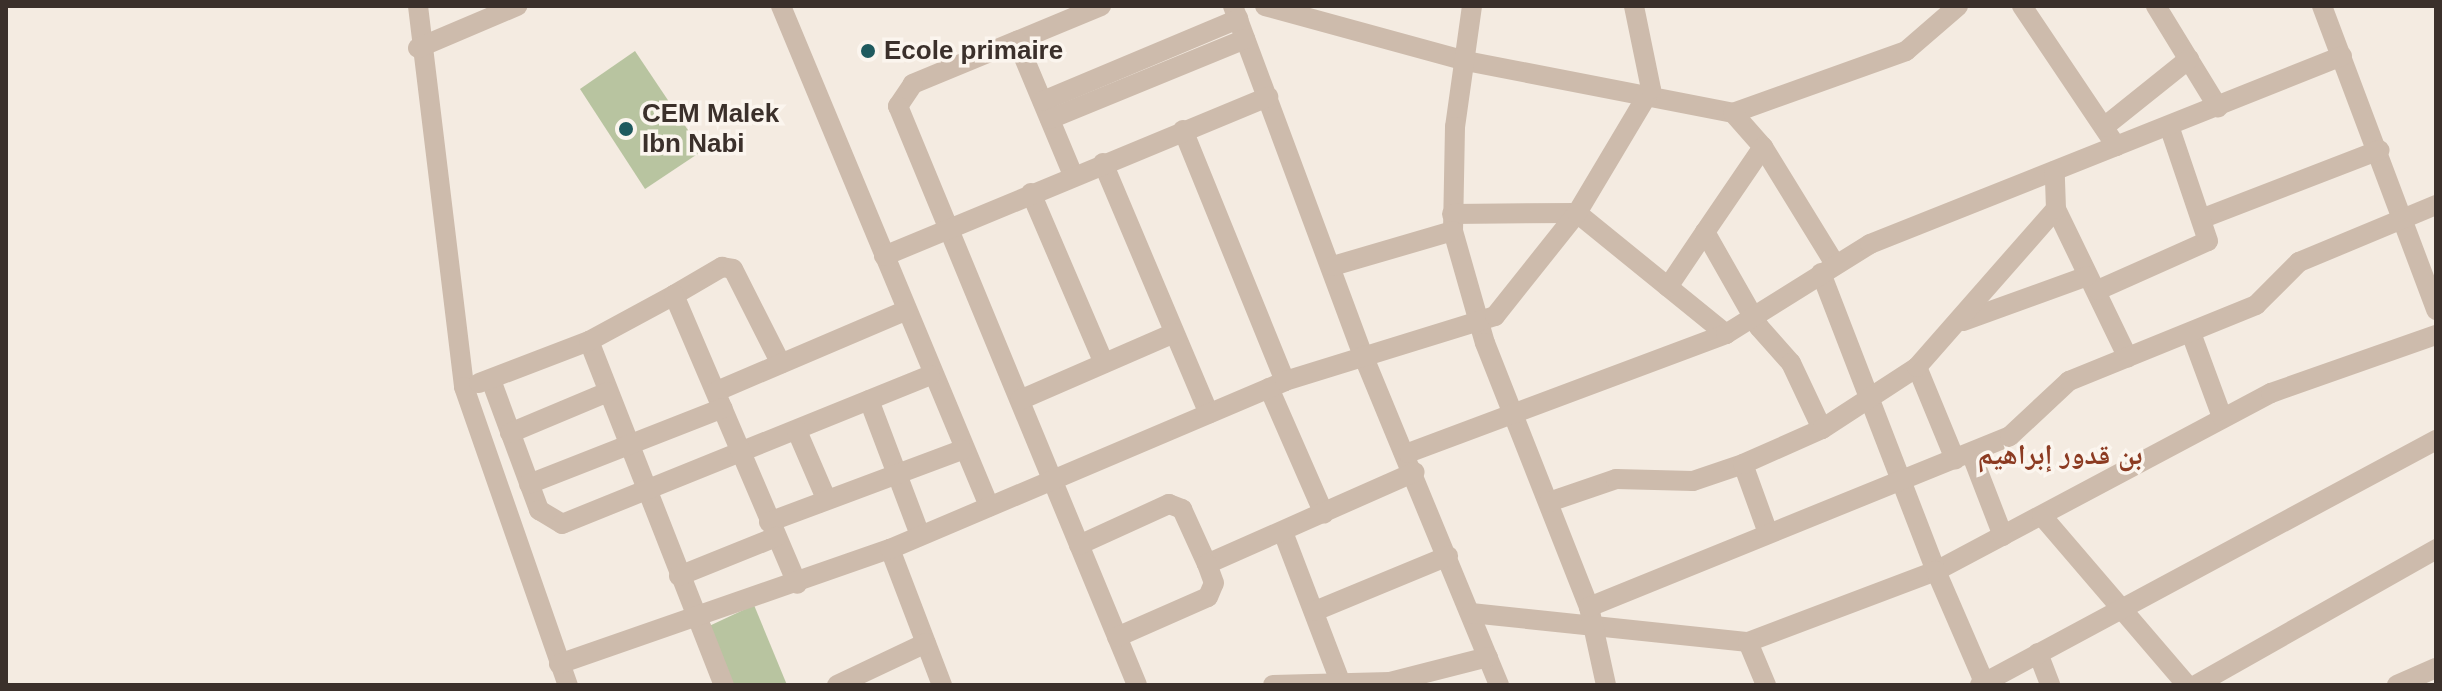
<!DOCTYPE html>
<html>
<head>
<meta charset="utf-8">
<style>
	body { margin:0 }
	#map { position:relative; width:2442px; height:691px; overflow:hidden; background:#f4ebe1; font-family:Helvetica,"Noto Naskh Arabic",sans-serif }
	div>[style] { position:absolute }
	.green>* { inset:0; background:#b8c4a0 }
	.minor>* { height:20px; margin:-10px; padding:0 10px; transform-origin:10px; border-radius:10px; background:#cdbbac }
	.dots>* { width:22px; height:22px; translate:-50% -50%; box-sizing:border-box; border:4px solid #fbf5ee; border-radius:50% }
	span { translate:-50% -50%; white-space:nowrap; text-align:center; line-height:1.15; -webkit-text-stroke:7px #fbf5ee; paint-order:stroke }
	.poi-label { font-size:26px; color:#3b302b; font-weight:700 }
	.left { translate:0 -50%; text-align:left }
	.neighbourhood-label { font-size:28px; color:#8c3b22; font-weight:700 }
	.frame { position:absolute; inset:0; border:8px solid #3b302b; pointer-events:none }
</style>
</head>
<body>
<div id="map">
	<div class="green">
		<i style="clip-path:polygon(635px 51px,702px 151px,645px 189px,580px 89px)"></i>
		<i style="clip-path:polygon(754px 605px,787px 685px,730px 685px,707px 627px)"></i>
	</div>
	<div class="minor">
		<i style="left:418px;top:6px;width:384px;rotate:83.1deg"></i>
		<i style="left:464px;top:387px;width:316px;rotate:70.8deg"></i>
		<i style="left:781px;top:6px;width:542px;rotate:67.41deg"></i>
		<i style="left:1101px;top:6px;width:204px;rotate:157.5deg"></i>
		<i style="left:913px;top:84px;width:27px;rotate:124deg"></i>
		<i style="left:898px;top:106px;width:626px;rotate:67.57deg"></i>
		<i style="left:1233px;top:6px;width:372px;rotate:69.6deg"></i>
		<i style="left:1363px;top:355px;width:357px;rotate:67.6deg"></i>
		<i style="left:1265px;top:6px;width:208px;rotate:15.3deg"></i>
		<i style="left:1466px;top:61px;width:272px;rotate:11deg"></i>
		<i style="left:1733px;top:113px;width:184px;rotate:-19.7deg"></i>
		<i style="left:1906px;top:51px;width:69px;rotate:-40.9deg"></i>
		<i style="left:1472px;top:6px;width:122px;rotate:98deg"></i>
		<i style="left:1455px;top:127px;width:104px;rotate:91.1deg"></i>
		<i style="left:1453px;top:231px;width:116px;rotate:74.1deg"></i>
		<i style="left:1485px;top:343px;width:284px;rotate:68.5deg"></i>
		<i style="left:2022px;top:6px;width:169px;rotate:56.1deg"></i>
		<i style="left:2156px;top:6px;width:119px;rotate:58.5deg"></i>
		<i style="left:2322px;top:6px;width:325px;rotate:69.4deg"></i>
		<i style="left:1017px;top:41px;width:145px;rotate:67.3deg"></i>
		<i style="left:418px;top:48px;width:108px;rotate:-23deg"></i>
		<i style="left:1043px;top:101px;width:212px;rotate:-22.8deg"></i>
		<i style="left:1733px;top:113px;width:45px;rotate:48.6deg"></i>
		<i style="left:1763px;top:147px;width:137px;rotate:58.4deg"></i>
		<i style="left:1050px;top:119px;width:211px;rotate:-22.3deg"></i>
		<i style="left:2104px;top:127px;width:109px;rotate:-38.7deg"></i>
		<i style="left:1183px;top:130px;width:271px;rotate:67.9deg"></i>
		<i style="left:1763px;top:147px;width:103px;rotate:124.3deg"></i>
		<i style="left:1705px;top:232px;width:109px;rotate:60.4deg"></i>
		<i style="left:1759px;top:327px;width:48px;rotate:48.4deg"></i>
		<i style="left:1791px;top:363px;width:73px;rotate:64.8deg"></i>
		<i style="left:1103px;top:163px;width:272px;rotate:67.1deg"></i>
		<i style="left:1031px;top:193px;width:185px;rotate:66.8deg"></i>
		<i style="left:2056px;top:209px;width:165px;rotate:64.2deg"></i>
		<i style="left:1452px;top:214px;width:125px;rotate:-0.5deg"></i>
		<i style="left:1577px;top:213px;width:192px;rotate:39.1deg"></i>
		<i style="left:2206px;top:217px;width:186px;rotate:-21.1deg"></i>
		<i style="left:884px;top:256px;width:416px;rotate:-22.5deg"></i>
		<i style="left:1333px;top:266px;width:125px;rotate:-16.3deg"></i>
		<i style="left:1821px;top:273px;width:319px;rotate:68.9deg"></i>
		<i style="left:1936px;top:571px;width:379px;rotate:-28deg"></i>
		<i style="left:2271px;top:393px;width:175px;rotate:-19.4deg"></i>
		<i style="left:1668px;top:287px;width:66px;rotate:-56.1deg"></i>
		<i style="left:2098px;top:290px;width:120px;rotate:-24deg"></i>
		<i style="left:2208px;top:241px;width:121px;rotate:-108.7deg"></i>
		<i style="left:674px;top:295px;width:56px;rotate:-30.3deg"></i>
		<i style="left:722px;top:267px;width:11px;rotate:10deg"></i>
		<i style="left:733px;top:269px;width:106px;rotate:63.2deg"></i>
		<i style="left:1963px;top:321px;width:132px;rotate:-19.9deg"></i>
		<i style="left:2191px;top:333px;width:90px;rotate:69.7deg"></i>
		<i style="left:589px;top:341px;width:370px;rotate:68.6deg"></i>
		<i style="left:1917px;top:367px;width:100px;rotate:67.6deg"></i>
		<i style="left:491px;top:380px;width:139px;rotate:69.7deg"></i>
		<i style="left:539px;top:510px;width:27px;rotate:31deg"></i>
		<i style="left:562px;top:524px;width:397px;rotate:-22deg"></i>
		<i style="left:479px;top:383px;width:118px;rotate:-20.9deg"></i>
		<i style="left:589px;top:341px;width:97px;rotate:-28.4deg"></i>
		<i style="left:674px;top:295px;width:314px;rotate:66.9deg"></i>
		<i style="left:1269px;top:388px;width:137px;rotate:66.4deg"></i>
		<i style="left:717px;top:391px;width:204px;rotate:-23.1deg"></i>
		<i style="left:869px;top:400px;width:144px;rotate:69.3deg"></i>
		<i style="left:1020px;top:400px;width:168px;rotate:-23.5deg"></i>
		<i style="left:797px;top:431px;width:71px;rotate:66.7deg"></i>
		<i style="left:510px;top:433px;width:106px;rotate:-22.7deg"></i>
		<i style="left:1408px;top:453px;width:340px;rotate:-20.5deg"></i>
		<i style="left:1726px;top:334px;width:170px;rotate:-32deg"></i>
		<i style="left:1870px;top:244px;width:508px;rotate:-21.72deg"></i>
		<i style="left:1971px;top:453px;width:89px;rotate:68.9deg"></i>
		<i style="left:529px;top:484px;width:208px;rotate:-21.4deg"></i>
		<i style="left:1549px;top:502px;width:71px;rotate:-18.9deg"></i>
		<i style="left:1616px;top:479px;width:77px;rotate:1.5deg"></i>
		<i style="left:1693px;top:481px;width:53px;rotate:-18.8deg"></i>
		<i style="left:2042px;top:516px;width:223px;rotate:49.4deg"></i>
		<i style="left:769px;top:522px;width:206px;rotate:-20.5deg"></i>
		<i style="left:1283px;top:532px;width:157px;rotate:69.1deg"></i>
		<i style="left:1768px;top:533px;width:73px;rotate:-109.9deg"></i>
		<i style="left:1743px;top:464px;width:86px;rotate:-23.9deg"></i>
		<i style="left:1822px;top:429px;width:113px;rotate:-33.1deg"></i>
		<i style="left:1917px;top:367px;width:210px;rotate:-48.7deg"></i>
		<i style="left:2056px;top:209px;width:38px;rotate:-92deg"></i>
		<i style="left:1079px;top:545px;width:99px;rotate:-24.5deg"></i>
		<i style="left:1169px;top:504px;width:14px;rotate:21deg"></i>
		<i style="left:1182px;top:509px;width:60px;rotate:65.6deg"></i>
		<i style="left:1207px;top:564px;width:227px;rotate:-23.9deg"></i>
		<i style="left:890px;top:549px;width:146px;rotate:69.1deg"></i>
		<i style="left:679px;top:576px;width:105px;rotate:-21.9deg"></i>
		<i style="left:1315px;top:611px;width:144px;rotate:-22.5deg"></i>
		<i style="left:1471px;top:613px;width:279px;rotate:6deg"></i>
		<i style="left:1748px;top:642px;width:201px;rotate:-20.7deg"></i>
		<i style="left:1936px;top:571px;width:121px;rotate:66.6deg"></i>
		<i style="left:1117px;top:637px;width:99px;rotate:-23.7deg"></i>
		<i style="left:1208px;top:597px;width:15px;rotate:-67deg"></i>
		<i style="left:1214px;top:583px;width:20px;rotate:-110deg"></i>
		<i style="left:1748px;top:642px;width:47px;rotate:67.3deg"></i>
		<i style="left:2038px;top:653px;width:34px;rotate:69deg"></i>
		<i style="left:559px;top:664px;width:350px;rotate:-19.2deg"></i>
		<i style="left:890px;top:549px;width:429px;rotate:-23deg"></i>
		<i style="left:1285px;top:381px;width:220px;rotate:-17.2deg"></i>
		<i style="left:1495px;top:316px;width:132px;rotate:-51.5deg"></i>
		<i style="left:1577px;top:213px;width:144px;rotate:-59.2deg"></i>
		<i style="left:1651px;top:89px;width:85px;rotate:-101.6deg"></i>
		<i style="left:837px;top:685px;width:98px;rotate:-25.3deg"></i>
		<i style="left:1273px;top:685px;width:117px;rotate:-1.5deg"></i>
		<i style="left:1390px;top:682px;width:101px;rotate:-14.3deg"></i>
		<i style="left:1606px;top:685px;width:80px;rotate:-102.3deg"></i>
		<i style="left:1589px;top:607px;width:454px;rotate:-22.1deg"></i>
		<i style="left:2010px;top:436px;width:81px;rotate:-43deg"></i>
		<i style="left:2069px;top:381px;width:202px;rotate:-22.1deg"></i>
		<i style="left:2256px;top:305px;width:61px;rotate:-45deg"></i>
		<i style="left:2299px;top:262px;width:148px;rotate:-22.6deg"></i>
		<i style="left:1980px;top:685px;width:518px;rotate:-28.25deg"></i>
		<i style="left:2196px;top:685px;width:276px;rotate:-29.5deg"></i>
		<i style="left:2397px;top:685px;width:43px;rotate:-23.6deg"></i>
	</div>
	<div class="dots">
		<i style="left:868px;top:51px;background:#1f5a5e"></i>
		<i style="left:626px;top:129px;background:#1f5a5e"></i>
	</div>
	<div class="poi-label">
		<span class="left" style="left:884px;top:51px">Ecole primaire</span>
		<span class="left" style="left:642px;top:129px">CEM Malek<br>Ibn Nabi</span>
	</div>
	<div class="neighbourhood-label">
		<span style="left:2060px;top:455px">بن قدور إبراهيم</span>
	</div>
	<div class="frame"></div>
</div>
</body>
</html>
